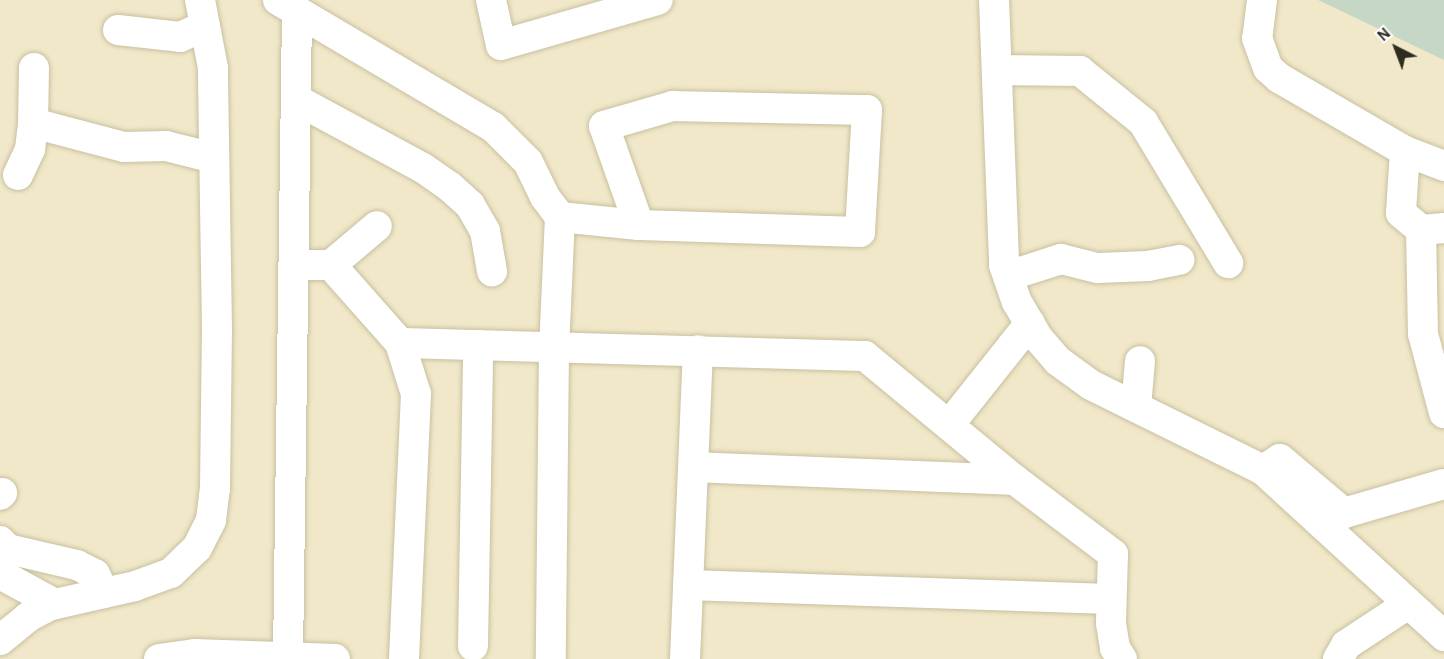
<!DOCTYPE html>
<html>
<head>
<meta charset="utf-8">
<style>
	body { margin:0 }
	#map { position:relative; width:1444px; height:659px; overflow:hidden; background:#f0e8c8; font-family:"Alegreya Sans",sans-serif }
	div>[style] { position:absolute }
	.green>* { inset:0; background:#c7d7c5 }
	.roads { filter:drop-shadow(0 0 2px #c8c0a1) drop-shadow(0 0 2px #c8c0a1) }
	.minor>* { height:30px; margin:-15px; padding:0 15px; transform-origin:15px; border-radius:15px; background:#fff }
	span { translate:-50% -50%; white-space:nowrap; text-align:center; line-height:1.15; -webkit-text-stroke:5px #fff; paint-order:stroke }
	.north { position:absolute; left:1366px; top:18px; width:60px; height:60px; -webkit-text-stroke:4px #fff; paint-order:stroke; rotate:318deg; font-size:16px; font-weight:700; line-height:24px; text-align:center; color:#2f2c20 }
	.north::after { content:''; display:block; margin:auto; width:21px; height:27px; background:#2f2c20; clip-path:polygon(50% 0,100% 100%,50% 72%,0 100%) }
</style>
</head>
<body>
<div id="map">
	<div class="green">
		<i style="clip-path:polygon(1318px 0,1444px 0,1444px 60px)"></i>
	</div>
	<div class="roads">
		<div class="minor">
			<i style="left:278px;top:0;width:250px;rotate:30.6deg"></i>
			<i style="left:493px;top:127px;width:49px;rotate:45deg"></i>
			<i style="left:528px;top:162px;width:39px;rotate:64deg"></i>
			<i style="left:545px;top:197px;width:25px;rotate:53deg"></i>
			<i style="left:560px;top:217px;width:131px;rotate:92.6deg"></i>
			<i style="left:554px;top:348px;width:311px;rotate:90.6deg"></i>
			<i style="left:491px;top:0;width:46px;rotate:77.5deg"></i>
			<i style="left:501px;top:45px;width:163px;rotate:-16deg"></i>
			<i style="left:994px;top:0;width:265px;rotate:87.8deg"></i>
			<i style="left:1004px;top:265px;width:39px;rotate:71deg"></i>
			<i style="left:1017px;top:302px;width:42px;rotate:59.7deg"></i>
			<i style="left:1038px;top:338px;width:30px;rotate:49deg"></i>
			<i style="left:1058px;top:361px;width:41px;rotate:36deg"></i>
			<i style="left:1091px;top:385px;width:192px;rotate:26.3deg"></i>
			<i style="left:1263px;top:470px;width:246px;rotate:42.5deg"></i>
			<i style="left:1262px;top:0;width:38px;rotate:97deg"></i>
			<i style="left:1257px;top:38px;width:32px;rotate:70deg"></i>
			<i style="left:1268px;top:68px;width:15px;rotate:42deg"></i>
			<i style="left:1279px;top:78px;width:146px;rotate:30.1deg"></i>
			<i style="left:1405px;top:151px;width:62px;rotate:93.7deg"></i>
			<i style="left:1401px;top:213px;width:26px;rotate:40deg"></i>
			<i style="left:118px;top:30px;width:62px;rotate:6.4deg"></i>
			<i style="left:180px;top:37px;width:27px;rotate:-24deg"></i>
			<i style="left:34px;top:68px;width:55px;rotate:91deg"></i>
			<i style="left:33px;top:123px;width:94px;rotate:14.8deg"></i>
			<i style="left:124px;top:147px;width:42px;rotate:-1.4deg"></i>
			<i style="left:166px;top:146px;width:49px;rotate:14deg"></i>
			<i style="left:997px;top:70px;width:83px;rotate:0.7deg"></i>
			<i style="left:1080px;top:71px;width:81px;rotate:39deg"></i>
			<i style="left:1143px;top:122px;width:165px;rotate:58.9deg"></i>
			<i style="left:297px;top:100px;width:143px;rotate:28.4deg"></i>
			<i style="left:423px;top:168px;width:32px;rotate:35deg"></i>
			<i style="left:449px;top:186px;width:28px;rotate:42deg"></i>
			<i style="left:470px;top:205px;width:30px;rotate:60deg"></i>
			<i style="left:485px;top:231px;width:41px;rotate:80.1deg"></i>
			<i style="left:673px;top:106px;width:194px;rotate:1.2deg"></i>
			<i style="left:867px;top:110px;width:122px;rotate:93.3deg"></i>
			<i style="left:860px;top:232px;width:221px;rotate:-178.2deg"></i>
			<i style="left:639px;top:225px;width:105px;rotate:-109.5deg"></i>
			<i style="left:604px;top:126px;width:72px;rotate:-16.2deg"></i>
			<i style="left:1405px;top:151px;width:42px;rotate:21deg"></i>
			<i style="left:18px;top:175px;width:29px;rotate:-65deg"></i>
			<i style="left:30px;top:149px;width:26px;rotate:-83deg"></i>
			<i style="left:560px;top:217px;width:79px;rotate:5.8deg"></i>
			<i style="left:1444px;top:228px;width:23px;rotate:175deg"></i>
			<i style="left:1421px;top:230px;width:104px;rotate:88.9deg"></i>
			<i style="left:1423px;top:334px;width:82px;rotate:75.1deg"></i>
			<i style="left:296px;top:265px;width:35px"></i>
			<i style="left:331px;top:265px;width:104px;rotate:48.5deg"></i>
			<i style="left:400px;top:343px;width:53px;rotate:72.6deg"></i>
			<i style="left:416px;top:394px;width:265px;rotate:92.6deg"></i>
			<i style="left:331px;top:265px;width:60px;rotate:-40.3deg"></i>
			<i style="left:1008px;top:276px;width:56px;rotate:-17.8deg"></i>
			<i style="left:1061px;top:259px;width:38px;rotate:14deg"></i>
			<i style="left:1098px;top:268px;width:50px;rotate:-2.3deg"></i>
			<i style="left:1148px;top:266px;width:32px;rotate:-11deg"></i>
			<i style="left:400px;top:343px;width:465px;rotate:1.6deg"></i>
			<i style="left:865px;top:356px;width:195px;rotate:39.6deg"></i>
			<i style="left:1015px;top:480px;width:123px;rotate:37.1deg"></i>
			<i style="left:1113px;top:554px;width:69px;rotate:91.7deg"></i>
			<i style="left:1111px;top:623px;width:25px;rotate:81deg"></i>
			<i style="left:1115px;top:648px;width:13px;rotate:58deg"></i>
			<i style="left:1136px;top:407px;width:46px;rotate:-85deg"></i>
			<i style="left:949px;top:425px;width:130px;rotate:-51.5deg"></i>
			<i style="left:694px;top:467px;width:321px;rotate:2.3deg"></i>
			<i style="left:1263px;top:470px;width:20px;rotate:-33deg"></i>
			<i style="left:1280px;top:459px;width:84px;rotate:40.2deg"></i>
			<i style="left:1344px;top:513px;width:104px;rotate:-16.2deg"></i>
			<i style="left:0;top:495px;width:3px;rotate:-45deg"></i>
			<i style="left:0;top:541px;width:11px;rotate:45deg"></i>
			<i style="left:8px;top:549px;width:71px;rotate:13.1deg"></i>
			<i style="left:77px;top:565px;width:20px;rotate:27deg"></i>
			<i style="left:95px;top:574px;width:21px;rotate:65deg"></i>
			<i style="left:0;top:574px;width:63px;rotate:28.6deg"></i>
			<i style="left:688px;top:585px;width:422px;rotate:1.9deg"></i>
			<i style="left:0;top:640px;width:36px;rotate:-39deg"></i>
			<i style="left:28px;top:617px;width:26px;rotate:-28deg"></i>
			<i style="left:51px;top:605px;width:86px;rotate:-12.7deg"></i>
			<i style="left:135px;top:586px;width:38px;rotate:-20deg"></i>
			<i style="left:171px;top:573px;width:36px;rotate:-44deg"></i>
			<i style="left:197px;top:548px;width:31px;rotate:-63deg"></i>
			<i style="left:211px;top:520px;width:31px;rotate:-83deg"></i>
			<i style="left:215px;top:489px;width:158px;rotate:-89.3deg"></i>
			<i style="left:217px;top:331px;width:263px;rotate:-90.9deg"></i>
			<i style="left:213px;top:68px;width:69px;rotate:-100.8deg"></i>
			<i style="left:473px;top:646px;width:301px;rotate:-89deg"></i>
			<i style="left:288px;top:657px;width:646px;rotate:-89.2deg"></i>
			<i style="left:159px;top:659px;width:36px;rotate:-8deg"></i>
			<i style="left:195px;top:654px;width:140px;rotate:2deg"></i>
			<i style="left:685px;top:659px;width:309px;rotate:-87.6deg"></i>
			<i style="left:1338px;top:659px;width:16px;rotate:-60deg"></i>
			<i style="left:1346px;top:645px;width:74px;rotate:-33.5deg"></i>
		</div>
	</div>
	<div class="north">N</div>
</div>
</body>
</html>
